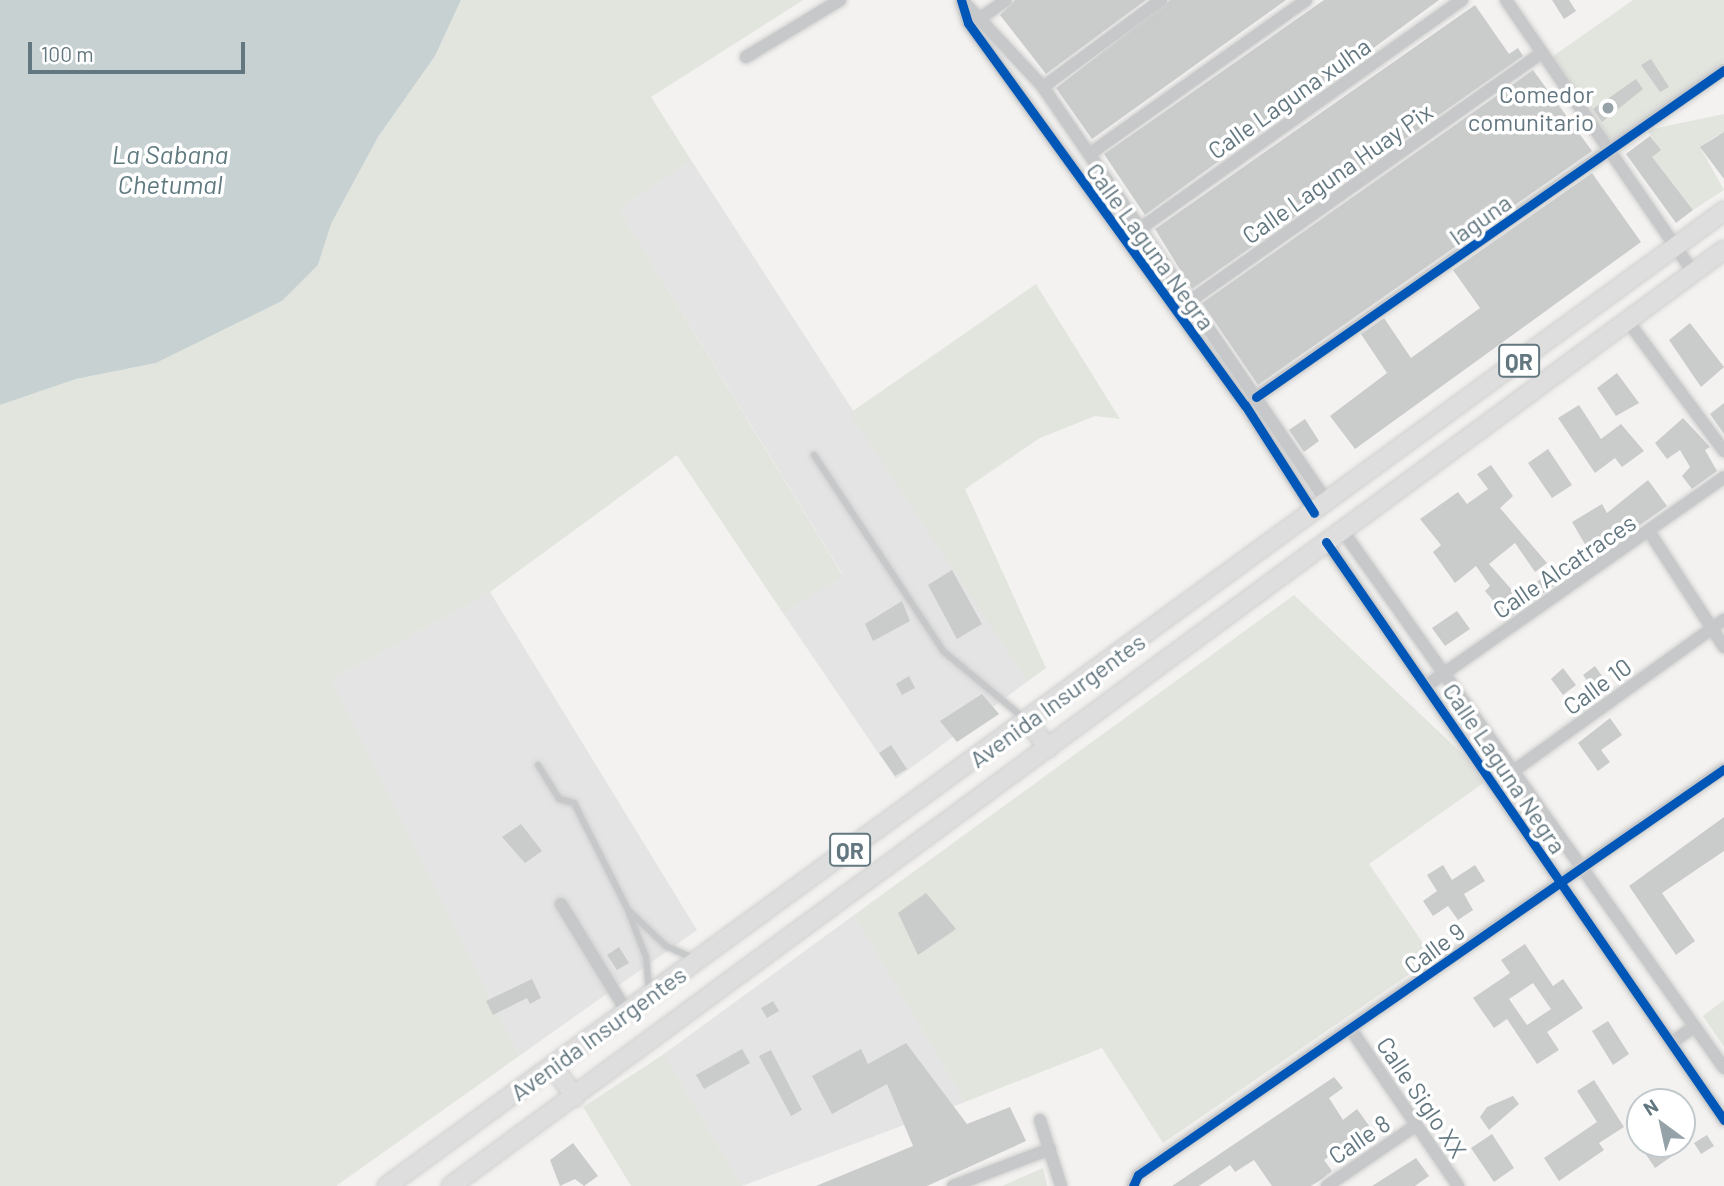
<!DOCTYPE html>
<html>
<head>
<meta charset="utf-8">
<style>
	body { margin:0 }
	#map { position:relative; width:1724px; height:1186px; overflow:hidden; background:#f3f2f0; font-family:Barlow,sans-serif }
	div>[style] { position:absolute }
	.built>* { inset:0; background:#e3e4e3 }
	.green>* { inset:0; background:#e2e4de }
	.water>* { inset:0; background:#c7d1d2 }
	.building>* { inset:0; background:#cacbcb }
	.roads { filter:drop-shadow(0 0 2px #cfcfcf) drop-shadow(0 0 2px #cfcfcf) }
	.lane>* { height:6px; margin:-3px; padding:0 3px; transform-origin:3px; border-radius:3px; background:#c7c8c9 }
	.street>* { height:12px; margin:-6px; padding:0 6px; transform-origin:6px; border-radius:6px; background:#c7c8c9 }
	.primary>* { height:18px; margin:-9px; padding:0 9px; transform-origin:9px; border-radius:9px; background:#dddedd }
	.cycleway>* { height:9px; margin:-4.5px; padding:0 4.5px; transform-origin:4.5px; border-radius:4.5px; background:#0057b8 }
	.dots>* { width:19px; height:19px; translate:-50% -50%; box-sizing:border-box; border:4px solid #fff; border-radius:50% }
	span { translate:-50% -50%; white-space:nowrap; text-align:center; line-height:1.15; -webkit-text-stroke:7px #fff; paint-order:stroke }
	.shield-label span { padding:2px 5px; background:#fff; border:2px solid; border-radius:5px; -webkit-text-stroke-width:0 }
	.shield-label { font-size:23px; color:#637780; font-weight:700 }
	.poi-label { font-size:24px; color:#637780 }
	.right { translate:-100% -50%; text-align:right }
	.street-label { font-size:24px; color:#637780 }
	.water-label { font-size:26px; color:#5f7a7f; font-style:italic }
	.north { position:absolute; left:1626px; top:1088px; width:70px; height:70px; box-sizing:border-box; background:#fff; border:2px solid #c1c9cc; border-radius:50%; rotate:327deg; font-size:19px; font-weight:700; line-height:28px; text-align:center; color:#637780 }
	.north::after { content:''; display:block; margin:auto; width:24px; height:32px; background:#95a2a7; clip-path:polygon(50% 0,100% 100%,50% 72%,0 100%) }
	.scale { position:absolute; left:28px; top:42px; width:217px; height:32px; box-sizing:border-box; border:4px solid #637780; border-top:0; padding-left:9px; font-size:21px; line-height:24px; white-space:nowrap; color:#637780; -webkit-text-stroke:5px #fff; paint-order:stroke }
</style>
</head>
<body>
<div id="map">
	<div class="built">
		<i style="clip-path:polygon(691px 160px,1028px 681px,896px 779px,783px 613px,843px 575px,619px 210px)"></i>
		<i style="clip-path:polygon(490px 592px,697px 930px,519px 1056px,331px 680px)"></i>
		<i style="clip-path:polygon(854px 915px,965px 1102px,742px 1186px,664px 1054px)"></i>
	</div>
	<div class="green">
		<i style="clip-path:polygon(461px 0,803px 0,651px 97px,691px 160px,619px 210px,843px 576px,783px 613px,677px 455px,490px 592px,331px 680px,519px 1056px,336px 1186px,0 1186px,0 405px,76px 379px,156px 363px,282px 301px,318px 265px,331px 224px,378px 137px,435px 56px)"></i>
		<i style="clip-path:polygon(1633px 0,1724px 0,1724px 61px,1610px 148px,1549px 59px)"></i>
		<i style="clip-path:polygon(1724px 114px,1724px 142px,1718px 135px,1700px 147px,1724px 190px,1693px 210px,1651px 157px,1660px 150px,1647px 130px)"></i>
		<i style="clip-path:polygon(1036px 284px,1120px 419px,1095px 416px,1040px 438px,965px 489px,1046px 668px,1028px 681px,850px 413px)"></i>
		<i style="clip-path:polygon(1294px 595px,1489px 779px,1369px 864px,1433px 958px,1163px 1143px,1102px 1048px,965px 1102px,854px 915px)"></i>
		<i style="clip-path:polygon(1724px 1000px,1724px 1047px,1703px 1016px)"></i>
		<i style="clip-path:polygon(664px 1054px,742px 1186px,631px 1186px,583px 1107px)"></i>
		<i style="clip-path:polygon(1043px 1168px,1047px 1186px,1002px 1186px)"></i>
	</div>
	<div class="water">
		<i style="clip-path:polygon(0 0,461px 0,435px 56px,378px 137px,331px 224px,318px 265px,282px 301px,156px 363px,76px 379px,0 405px)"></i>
	</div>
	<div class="building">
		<i style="clip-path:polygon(1015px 0,1146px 0,1046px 74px,1000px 15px)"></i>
		<i style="clip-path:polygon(1170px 0,1286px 0,1092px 139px,1056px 88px)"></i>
		<i style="clip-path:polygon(1324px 0,1439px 0,1145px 215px,1104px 154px)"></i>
		<i style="clip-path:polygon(1552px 0,1569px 0,1576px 11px,1564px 19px)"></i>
		<i style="clip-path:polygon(1475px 5px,1509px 54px,1518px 48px,1523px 56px,1192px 289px,1155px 229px)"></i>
		<i style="clip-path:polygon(1651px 59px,1669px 87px,1660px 92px,1641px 65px)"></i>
		<i style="clip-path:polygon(1533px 70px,1592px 151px,1258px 385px,1202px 303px)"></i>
		<i style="clip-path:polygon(1636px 79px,1643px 89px,1602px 122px,1593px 109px)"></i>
		<i style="clip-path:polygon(1724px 132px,1724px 179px,1700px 147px)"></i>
		<i style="clip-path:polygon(1650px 136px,1661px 150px,1652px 157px,1693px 210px,1676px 223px,1626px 154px)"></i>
		<i style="clip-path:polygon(1592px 173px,1641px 242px,1355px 449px,1330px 416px,1387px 373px,1361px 334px,1384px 318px,1411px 358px,1480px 308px,1453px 270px)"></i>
		<i style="clip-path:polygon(1690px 323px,1724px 367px,1701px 387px,1669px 340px)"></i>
		<i style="clip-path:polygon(1617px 373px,1639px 403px,1616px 416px,1597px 388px)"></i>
		<i style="clip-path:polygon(1724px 403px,1724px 434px,1710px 414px)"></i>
		<i style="clip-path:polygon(1579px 405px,1601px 439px,1621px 424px,1644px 451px,1622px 467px,1615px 458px,1595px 473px,1558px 418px)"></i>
		<i style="clip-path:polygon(1683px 418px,1710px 447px,1705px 450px,1717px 471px,1692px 489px,1682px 476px,1690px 467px,1680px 450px,1667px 459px,1655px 443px)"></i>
		<i style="clip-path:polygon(1305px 419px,1319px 441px,1304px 452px,1289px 430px)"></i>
		<i style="clip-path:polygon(1548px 449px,1572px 485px,1552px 498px,1528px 463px)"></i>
		<i style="clip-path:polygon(1491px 465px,1513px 496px,1500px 508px,1547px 563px,1535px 572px,1515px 543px,1489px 564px,1519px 598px,1547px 573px,1556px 584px,1508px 618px,1485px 591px,1490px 586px,1476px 566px,1455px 583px,1433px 552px,1441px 545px,1420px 519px,1458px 492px,1467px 504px,1488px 489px,1477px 474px)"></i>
		<i style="clip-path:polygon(1648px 480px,1667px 506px,1593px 558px,1572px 522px,1602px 504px,1607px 513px)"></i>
		<i style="clip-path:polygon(952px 570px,982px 624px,957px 639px,928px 585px)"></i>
		<i style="clip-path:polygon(902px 601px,910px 621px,873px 641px,865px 624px)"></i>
		<i style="clip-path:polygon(1457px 611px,1470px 629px,1445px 646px,1432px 628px)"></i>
		<i style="clip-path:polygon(1595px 666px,1602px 676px,1590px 685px,1583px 675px)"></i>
		<i style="clip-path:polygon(1563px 668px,1576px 685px,1563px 695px,1551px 679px)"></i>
		<i style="clip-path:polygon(909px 676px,915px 688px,902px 695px,896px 684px)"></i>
		<i style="clip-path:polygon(982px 694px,999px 714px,957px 742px,940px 721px)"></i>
		<i style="clip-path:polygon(1610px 718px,1622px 735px,1601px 750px,1610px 762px,1598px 771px,1578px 743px)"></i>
		<i style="clip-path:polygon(891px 745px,907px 769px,895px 776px,879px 753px)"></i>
		<i style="clip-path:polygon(1724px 817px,1724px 851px,1662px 893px,1695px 941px,1676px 955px,1629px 886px)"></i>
		<i style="clip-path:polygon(521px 824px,542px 851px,525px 863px,502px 837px)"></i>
		<i style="clip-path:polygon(1443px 865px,1452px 880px,1475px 865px,1485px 881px,1464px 894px,1473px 910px,1458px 920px,1448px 906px,1433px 916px,1423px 901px,1437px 891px,1427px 875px)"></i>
		<i style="clip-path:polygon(926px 893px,956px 929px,918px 955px,898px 913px)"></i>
		<i style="clip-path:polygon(evenodd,1525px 944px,1553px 986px,1563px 979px,1583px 1008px,1547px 1032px,1559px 1050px,1537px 1064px,1507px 1019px,1494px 1028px,1473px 998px,1510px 973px,1501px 960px,1525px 944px,1533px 983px,1551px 1009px,1527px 1025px,1509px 999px,1533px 983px)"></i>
		<i style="clip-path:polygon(619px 947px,629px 963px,617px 970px,607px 955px)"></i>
		<i style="clip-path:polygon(532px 979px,541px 998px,530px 1004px,527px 998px,493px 1015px,486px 1001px)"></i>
		<i style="clip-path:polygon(773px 1001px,779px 1011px,767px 1018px,761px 1008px)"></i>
		<i style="clip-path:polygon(1608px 1021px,1629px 1054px,1613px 1065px,1592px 1031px)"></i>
		<i style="clip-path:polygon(906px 1043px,967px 1124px,1010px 1107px,1026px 1141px,927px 1186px,816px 1186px,913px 1146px,887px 1084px,832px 1114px,812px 1076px,861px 1049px,868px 1064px)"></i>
		<i style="clip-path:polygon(742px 1049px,750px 1063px,704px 1089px,696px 1075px)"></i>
		<i style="clip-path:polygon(771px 1050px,802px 1110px,791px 1116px,759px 1056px)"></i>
		<i style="clip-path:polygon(1334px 1077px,1343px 1088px,1329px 1098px,1343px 1120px,1357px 1109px,1378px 1138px,1351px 1157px,1343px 1146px,1324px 1160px,1332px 1171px,1322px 1179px,1311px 1186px,1272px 1186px,1254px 1160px,1235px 1172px,1230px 1165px,1199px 1186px,1172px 1186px)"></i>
		<i style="clip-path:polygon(1594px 1080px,1624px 1127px,1599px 1143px,1604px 1150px,1559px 1181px,1544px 1158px,1597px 1122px,1577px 1091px)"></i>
		<i style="clip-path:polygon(1513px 1096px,1519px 1104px,1489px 1130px,1480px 1117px,1487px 1107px)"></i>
		<i style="clip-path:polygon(1492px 1134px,1514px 1168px,1494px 1182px,1471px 1148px)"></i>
		<i style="clip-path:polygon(1707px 1135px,1714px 1146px,1701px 1154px,1694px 1143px)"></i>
		<i style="clip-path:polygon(573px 1143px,598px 1176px,584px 1186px,575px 1179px,560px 1186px,550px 1160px)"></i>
		<i style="clip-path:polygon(1639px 1144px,1669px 1144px,1675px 1154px,1655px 1168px)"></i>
		<i style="clip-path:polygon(1416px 1158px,1429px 1176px,1415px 1186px,1372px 1186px)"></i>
	</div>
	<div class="roads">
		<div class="lane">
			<i style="left:814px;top:455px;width:235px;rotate:56.6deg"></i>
			<i style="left:943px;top:651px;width:107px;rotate:39.7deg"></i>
			<i style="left:538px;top:765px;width:40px;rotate:58deg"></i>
			<i style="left:559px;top:799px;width:16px;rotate:15deg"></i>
			<i style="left:574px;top:803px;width:120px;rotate:63.2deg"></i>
			<i style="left:628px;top:910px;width:52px;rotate:43.5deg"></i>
			<i style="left:666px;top:946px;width:30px;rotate:24deg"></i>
			<i style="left:629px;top:913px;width:47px;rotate:68.9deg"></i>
			<i style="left:646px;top:957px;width:33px;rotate:85deg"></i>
		</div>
		<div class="street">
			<i style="left:961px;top:0;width:24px;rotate:73deg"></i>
			<i style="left:968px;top:23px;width:472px;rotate:54.1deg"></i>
			<i style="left:1245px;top:405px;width:128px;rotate:57.4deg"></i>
			<i style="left:962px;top:0;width:119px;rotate:47deg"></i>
			<i style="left:1043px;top:87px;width:504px;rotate:55.59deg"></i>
			<i style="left:1506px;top:0;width:330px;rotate:55.5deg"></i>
			<i style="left:982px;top:17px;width:29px;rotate:-35deg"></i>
			<i style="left:746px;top:57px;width:110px;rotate:-31.2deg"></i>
			<i style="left:1043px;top:87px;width:147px;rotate:-36.4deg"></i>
			<i style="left:1091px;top:153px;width:264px;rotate:-35.4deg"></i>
			<i style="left:1141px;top:228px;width:394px;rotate:-35.4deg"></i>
			<i style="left:1190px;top:301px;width:431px;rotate:-35.2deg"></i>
			<i style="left:1627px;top:320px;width:163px;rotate:53.5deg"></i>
			<i style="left:1256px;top:397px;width:571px;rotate:-34.94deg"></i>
			<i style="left:1342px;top:530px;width:660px;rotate:54.62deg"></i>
			<i style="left:1650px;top:533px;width:136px;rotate:57deg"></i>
			<i style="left:1326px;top:542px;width:702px;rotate:55.45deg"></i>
			<i style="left:1426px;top:686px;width:364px;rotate:-35deg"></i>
			<i style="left:1494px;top:785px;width:283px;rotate:-35.7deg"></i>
			<i style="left:561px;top:904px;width:127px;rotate:58.6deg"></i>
			<i style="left:1352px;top:1031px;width:188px;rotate:55.6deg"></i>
			<i style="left:1671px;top:1043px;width:28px;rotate:-35deg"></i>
			<i style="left:1040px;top:1120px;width:69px;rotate:72.3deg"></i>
			<i style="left:953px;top:1186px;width:104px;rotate:-20.9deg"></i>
			<i style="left:1133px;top:1186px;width:12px;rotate:-66deg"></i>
			<i style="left:1138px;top:1175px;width:713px;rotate:-34.72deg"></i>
			<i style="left:1327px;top:1186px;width:107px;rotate:-34.3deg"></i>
		</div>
		<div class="primary">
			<i style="left:1028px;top:721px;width:34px;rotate:54deg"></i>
			<i style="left:553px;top:1066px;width:38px;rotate:55deg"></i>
			<i style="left:387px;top:1186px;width:1655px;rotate:-36.1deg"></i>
			<i style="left:451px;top:1186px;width:1580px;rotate:-36.33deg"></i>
		</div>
	</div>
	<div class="cycleway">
		<i style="left:961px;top:0;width:24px;rotate:73deg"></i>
		<i style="left:968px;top:23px;width:472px;rotate:54.1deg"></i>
		<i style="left:1245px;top:405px;width:128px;rotate:57.4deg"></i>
		<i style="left:1256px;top:397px;width:571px;rotate:-34.94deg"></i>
		<i style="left:1326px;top:542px;width:702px;rotate:55.45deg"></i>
		<i style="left:1133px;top:1186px;width:12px;rotate:-66deg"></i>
		<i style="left:1138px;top:1175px;width:713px;rotate:-34.72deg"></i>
	</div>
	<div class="dots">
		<i style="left:1608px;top:108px;background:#95a2a7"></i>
	</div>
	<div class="shield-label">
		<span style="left:1519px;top:361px">QR</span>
		<span style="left:850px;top:850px">QR</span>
	</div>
	<div class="poi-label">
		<span class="right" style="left:1594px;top:108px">Comedor<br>comunitario</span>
	</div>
	<div class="street-label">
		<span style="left:1289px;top:98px;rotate:-35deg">Calle Laguna xulha</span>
		<span style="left:1337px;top:173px;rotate:-35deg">Calle Laguna Huay Pix</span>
		<span style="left:1480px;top:219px;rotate:-35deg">laguna</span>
		<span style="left:1151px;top:246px;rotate:54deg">Calle Laguna Negra</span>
		<span style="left:1564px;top:566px;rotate:-34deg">Calle Alcatraces</span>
		<span style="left:1597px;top:686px;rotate:-36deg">Calle 10</span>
		<span style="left:1057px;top:700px;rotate:-36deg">Avenida Insurgentes</span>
		<span style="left:1505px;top:768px;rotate:56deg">Calle Laguna Negra</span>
		<span style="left:1434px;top:948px;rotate:-36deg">Calle 9</span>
		<span style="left:598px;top:1033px;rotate:-36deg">Avenida Insurgentes</span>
		<span style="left:1422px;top:1097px;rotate:56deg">Calle Siglo XX</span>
		<span style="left:1359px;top:1139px;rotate:-34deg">Calle 8</span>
	</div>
	<div class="water-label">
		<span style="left:170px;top:169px">La Sabana<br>Chetumal</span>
	</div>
	<div class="north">N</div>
	<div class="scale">100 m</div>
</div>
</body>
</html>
